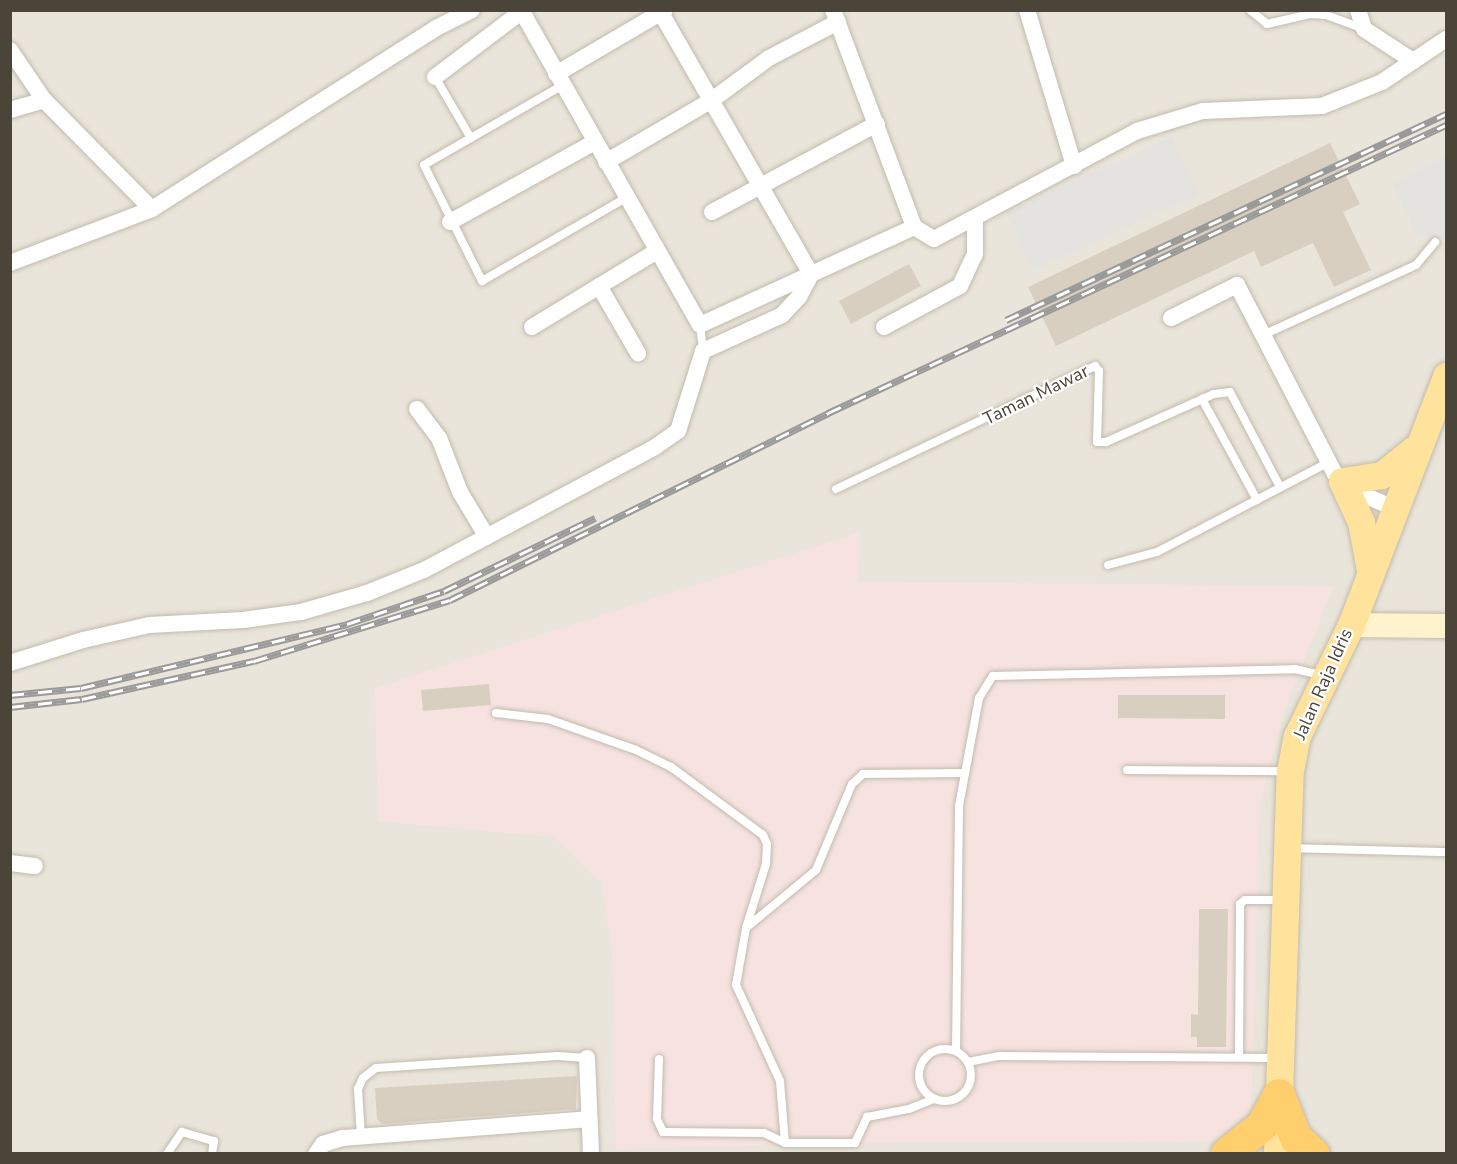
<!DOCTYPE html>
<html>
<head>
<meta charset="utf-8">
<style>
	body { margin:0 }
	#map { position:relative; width:1457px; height:1164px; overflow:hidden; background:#f6f3ec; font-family:"Nunito Sans",sans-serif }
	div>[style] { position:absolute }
	.residential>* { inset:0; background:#eae5da }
	.medical>* { inset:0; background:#f6e3e0 }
	.parking>* { inset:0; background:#e5e3e0 }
	.building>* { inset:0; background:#d8cfc1 }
	.roads { filter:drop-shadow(0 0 2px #c2bbae) drop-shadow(0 0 2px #c2bbae) }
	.lane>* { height:8px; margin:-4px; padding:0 4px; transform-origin:4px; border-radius:4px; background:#fff }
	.lane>.ring { margin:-4px; padding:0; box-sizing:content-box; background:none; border:8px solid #fff; border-radius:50% }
	.street>* { height:16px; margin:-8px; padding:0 8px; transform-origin:8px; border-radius:8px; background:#fff }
	.secondary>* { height:24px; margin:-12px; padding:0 12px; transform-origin:12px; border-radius:12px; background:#fff3cd }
	.primary>* { height:27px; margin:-13.5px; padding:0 13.5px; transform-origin:13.5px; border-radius:13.5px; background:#ffe39c }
	.highway>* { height:32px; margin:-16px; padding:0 16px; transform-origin:16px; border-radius:16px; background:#ffcf6e }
	.rail>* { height:7px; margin-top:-3.5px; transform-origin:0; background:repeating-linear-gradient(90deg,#fff 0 14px,#9a9a9a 0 28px); box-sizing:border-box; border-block:2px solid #9a9a9a }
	span { translate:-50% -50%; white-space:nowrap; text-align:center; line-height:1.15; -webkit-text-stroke:4.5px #fff; paint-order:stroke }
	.street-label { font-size:18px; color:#4b4439 }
	.frame { position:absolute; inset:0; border:12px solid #4b4439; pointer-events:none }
</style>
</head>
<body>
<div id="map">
	<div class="residential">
		<i style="clip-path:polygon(11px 11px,1446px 11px,1446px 1153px,11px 1153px)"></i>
	</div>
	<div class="medical">
		<i style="clip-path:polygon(858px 533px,859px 582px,1333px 586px,1283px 715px,1260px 803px,1251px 1110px,1215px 1142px,835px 1143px,616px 1149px,612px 949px,601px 882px,554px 837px,378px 821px,375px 688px)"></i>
	</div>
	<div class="parking">
		<i style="clip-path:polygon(1171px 136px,1200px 194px,1033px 271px,1006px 213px)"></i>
		<i style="clip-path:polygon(1446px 156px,1446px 240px,1417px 235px,1392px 183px)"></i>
	</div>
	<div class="building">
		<i style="clip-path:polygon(1330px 143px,1360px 204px,1343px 212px,1371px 270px,1334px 287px,1313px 243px,1261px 267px,1254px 251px,1056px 346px,1028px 287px)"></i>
		<i style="clip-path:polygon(909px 264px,921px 286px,851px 324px,839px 301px)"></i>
		<i style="clip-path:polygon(489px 684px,491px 705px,423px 711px,421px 690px)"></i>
		<i style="clip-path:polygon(1118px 695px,1225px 695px,1225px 719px,1118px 718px)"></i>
		<i style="clip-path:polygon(1199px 909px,1228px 909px,1226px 1047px,1197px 1047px,1197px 1037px,1191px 1037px,1191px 1014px,1198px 1015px)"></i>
		<i style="clip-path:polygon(577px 1076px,576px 1109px,382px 1124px,377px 1119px,375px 1088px)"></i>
	</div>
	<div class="roads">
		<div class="lane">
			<i style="left:1250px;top:10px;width:22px;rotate:39deg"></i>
			<i style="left:1267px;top:24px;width:44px;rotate:-13.1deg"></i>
			<i style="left:1310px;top:14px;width:16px;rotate:4deg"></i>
			<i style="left:1326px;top:15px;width:40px;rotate:20.2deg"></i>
			<i style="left:435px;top:77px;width:71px;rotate:59.5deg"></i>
			<i style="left:563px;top:85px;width:160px;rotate:150.1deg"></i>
			<i style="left:424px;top:165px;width:130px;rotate:63.4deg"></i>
			<i style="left:482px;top:281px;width:166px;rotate:-30deg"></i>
			<i style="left:700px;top:325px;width:26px;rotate:83deg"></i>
			<i style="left:1263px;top:335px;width:168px;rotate:-24.6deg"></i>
			<i style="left:1416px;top:265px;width:30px;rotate:-50deg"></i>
			<i style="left:1202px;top:399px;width:115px;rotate:61.4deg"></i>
			<i style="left:836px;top:489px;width:287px;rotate:-25.4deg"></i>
			<i style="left:1095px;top:366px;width:6px;rotate:51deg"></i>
			<i style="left:1099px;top:371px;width:71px;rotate:91.6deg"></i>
			<i style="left:1097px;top:442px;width:9px"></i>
			<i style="left:1106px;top:442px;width:118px;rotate:-24deg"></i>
			<i style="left:1214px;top:394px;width:16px;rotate:-7deg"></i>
			<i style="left:1230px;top:392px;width:107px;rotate:62.2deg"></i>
			<i style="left:1108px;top:565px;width:51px;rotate:-14.9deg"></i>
			<i style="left:1157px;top:552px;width:194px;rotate:-27.6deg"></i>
			<i style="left:496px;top:713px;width:52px;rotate:6.6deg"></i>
			<i style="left:548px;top:719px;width:93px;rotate:19.4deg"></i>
			<i style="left:636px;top:750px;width:39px;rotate:26deg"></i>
			<i style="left:671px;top:767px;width:114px;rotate:36.5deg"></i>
			<i style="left:763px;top:835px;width:10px;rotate:66deg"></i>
			<i style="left:767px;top:844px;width:20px;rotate:93deg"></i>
			<i style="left:766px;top:864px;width:67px;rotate:107.4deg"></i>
			<i style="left:1127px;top:770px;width:159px;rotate:0.4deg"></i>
			<i style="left:1291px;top:848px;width:155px;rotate:1.5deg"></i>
			<i class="ring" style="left:919px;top:1049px;width:44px;height:44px"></i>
			<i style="left:956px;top:1051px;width:245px;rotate:-89.3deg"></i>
			<i style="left:959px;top:806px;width:110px;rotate:-79.5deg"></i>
			<i style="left:979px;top:698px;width:26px;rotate:-58deg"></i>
			<i style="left:993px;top:676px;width:302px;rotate:-1.3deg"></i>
			<i style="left:1295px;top:669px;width:28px;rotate:13deg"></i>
			<i style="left:1239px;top:1057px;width:153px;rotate:-89.6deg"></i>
			<i style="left:1240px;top:904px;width:6px;rotate:-39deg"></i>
			<i style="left:1245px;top:900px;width:38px"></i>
			<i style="left:659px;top:1059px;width:60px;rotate:91.9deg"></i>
			<i style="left:657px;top:1119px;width:14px;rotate:65deg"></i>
			<i style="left:663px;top:1132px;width:101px;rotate:0.6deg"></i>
			<i style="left:764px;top:1133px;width:23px;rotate:25deg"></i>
			<i style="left:785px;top:1143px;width:70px"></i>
			<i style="left:855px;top:1143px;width:29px;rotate:-65deg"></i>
			<i style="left:867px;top:1117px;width:43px;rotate:-10.8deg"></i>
			<i style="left:909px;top:1109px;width:27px;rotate:-22deg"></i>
			<i style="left:968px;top:1062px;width:32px;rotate:-11deg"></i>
			<i style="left:999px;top:1056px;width:278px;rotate:0.4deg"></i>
			<i style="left:361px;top:1137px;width:48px;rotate:-93.6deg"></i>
			<i style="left:358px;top:1089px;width:12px;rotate:-66deg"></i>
			<i style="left:363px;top:1078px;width:16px;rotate:-38deg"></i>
			<i style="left:376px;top:1068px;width:182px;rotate:-3.8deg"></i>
			<i style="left:558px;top:1056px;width:29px;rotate:4deg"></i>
			<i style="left:785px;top:1143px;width:62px;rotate:-94.6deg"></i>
			<i style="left:780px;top:1081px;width:106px;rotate:-114.6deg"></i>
			<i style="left:736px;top:985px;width:58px;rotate:-80deg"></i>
			<i style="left:746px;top:928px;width:91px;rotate:-39.6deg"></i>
			<i style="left:816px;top:870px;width:93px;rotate:-67.3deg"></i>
			<i style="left:852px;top:784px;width:15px;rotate:-42deg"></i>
			<i style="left:863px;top:774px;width:102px;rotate:-0.6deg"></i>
			<i style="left:167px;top:1154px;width:27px;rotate:-56deg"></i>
			<i style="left:182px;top:1132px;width:33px;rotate:16deg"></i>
			<i style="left:214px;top:1141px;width:13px;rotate:99deg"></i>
		</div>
		<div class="street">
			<i style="left:521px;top:10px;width:362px;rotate:60.4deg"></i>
			<i style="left:700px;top:325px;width:235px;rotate:-24.6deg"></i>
			<i style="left:833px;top:10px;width:232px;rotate:69.5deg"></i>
			<i style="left:914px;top:227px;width:23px;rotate:31deg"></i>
			<i style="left:934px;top:239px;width:230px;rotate:-28deg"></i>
			<i style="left:1137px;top:131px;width:69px;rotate:-16.9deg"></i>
			<i style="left:1203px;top:111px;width:119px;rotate:-2.4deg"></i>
			<i style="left:1322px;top:106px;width:65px;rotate:-21.8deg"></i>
			<i style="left:1382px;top:82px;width:77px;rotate:-33.9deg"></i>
			<i style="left:1027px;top:10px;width:163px;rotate:73.2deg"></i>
			<i style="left:1358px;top:10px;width:20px;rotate:72deg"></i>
			<i style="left:1364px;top:29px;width:59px;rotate:33.1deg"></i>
			<i style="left:10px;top:50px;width:60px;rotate:55.8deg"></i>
			<i style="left:44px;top:100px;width:153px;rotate:45.3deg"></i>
			<i style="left:556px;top:74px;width:126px;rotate:-30.4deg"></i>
			<i style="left:435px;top:77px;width:108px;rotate:-37.1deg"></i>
			<i style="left:10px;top:110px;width:35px;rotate:-16deg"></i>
			<i style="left:606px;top:162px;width:123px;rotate:-30.3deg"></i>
			<i style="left:712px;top:100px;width:71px;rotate:-36.4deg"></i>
			<i style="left:769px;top:58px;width:78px;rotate:-27.6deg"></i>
			<i style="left:712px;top:212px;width:187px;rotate:-28.1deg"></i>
			<i style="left:450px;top:222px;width:166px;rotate:-28.9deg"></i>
			<i style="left:10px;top:263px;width:152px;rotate:-20.8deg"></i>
			<i style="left:152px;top:209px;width:337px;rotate:-32.5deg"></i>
			<i style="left:436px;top:28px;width:40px;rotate:-26.6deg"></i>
			<i style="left:599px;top:286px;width:78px;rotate:59.8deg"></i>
			<i style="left:1171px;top:318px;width:74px;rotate:-26.6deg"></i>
			<i style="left:1237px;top:285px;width:213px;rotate:62.6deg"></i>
			<i style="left:1335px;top:474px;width:21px;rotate:45deg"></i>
			<i style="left:1350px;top:489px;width:48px;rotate:23.4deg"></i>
			<i style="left:532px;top:327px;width:146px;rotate:-31.3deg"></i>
			<i style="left:884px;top:327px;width:86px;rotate:-28.3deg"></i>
			<i style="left:960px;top:286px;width:35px;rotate:-65deg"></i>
			<i style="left:975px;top:254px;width:34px;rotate:-90deg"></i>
			<i style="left:417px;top:409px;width:36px;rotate:53deg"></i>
			<i style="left:439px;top:438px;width:58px;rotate:68.7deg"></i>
			<i style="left:460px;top:492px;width:52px;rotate:59deg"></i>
			<i style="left:10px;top:663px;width:77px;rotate:-17.5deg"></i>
			<i style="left:83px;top:640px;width:68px;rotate:-12.8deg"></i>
			<i style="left:149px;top:625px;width:94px;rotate:-3deg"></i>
			<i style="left:243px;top:620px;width:59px;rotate:-7.9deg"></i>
			<i style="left:301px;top:612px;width:69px;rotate:-16.1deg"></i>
			<i style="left:367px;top:593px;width:61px;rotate:-22deg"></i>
			<i style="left:424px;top:570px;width:262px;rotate:-28deg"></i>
			<i style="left:655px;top:447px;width:28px;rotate:-35deg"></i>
			<i style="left:678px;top:431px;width:84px;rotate:-72.6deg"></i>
			<i style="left:703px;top:351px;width:87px;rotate:-24.5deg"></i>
			<i style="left:782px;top:315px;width:25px;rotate:-47deg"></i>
			<i style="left:799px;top:297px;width:26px;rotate:-62deg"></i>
			<i style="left:811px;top:274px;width:305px;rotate:-119.9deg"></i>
			<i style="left:10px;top:863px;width:25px;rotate:7deg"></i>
			<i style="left:587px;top:1058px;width:96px;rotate:87.6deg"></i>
			<i style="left:316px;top:1154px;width:12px;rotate:-55deg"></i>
			<i style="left:323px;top:1144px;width:21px;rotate:-17deg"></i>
			<i style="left:343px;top:1138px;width:247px;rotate:-4.4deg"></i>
		</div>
		<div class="secondary">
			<i style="left:1351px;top:625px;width:95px;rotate:0.6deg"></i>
		</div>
		<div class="primary">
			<i style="left:1370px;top:570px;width:49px;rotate:-100.6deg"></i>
			<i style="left:1361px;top:522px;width:45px;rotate:-114.9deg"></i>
			<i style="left:1342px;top:481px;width:40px;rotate:-8.5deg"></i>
			<i style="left:1382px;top:475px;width:41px;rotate:-39.1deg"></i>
			<i style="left:1277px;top:1154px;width:383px;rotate:-88.1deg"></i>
			<i style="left:1290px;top:771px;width:36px;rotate:-79deg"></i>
			<i style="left:1297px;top:736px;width:123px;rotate:-64.1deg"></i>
			<i style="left:1351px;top:625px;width:267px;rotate:-69.1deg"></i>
		</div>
		<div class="highway">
			<i style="left:1279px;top:1095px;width:46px;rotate:68.4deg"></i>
			<i style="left:1296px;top:1138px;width:24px;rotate:42deg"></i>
			<i style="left:1227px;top:1154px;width:45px;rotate:-38.7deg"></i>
			<i style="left:1262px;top:1126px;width:35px;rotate:-61deg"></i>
		</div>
	</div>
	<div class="rail">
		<i style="left:1006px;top:320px;width:486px;rotate:-25.1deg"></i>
		<i style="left:10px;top:695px;width:71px;rotate:-5.6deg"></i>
		<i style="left:81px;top:688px;width:274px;rotate:-13.5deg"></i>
		<i style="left:347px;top:624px;width:102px;rotate:-18.8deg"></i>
		<i style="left:444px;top:591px;width:168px;rotate:-25.8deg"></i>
		<i style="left:10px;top:707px;width:72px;rotate:-6.3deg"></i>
		<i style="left:82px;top:699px;width:176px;rotate:-12.5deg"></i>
		<i style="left:254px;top:661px;width:205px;rotate:-17.3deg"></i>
		<i style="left:450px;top:600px;width:422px;rotate:-26.3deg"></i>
		<i style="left:828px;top:413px;width:682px;rotate:-24.99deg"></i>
	</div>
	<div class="street-label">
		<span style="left:1036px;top:395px;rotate:-26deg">Taman Mawar</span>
		<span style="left:1323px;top:684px;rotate:-66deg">Jalan Raja Idris</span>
	</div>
	<div class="frame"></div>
</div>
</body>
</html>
